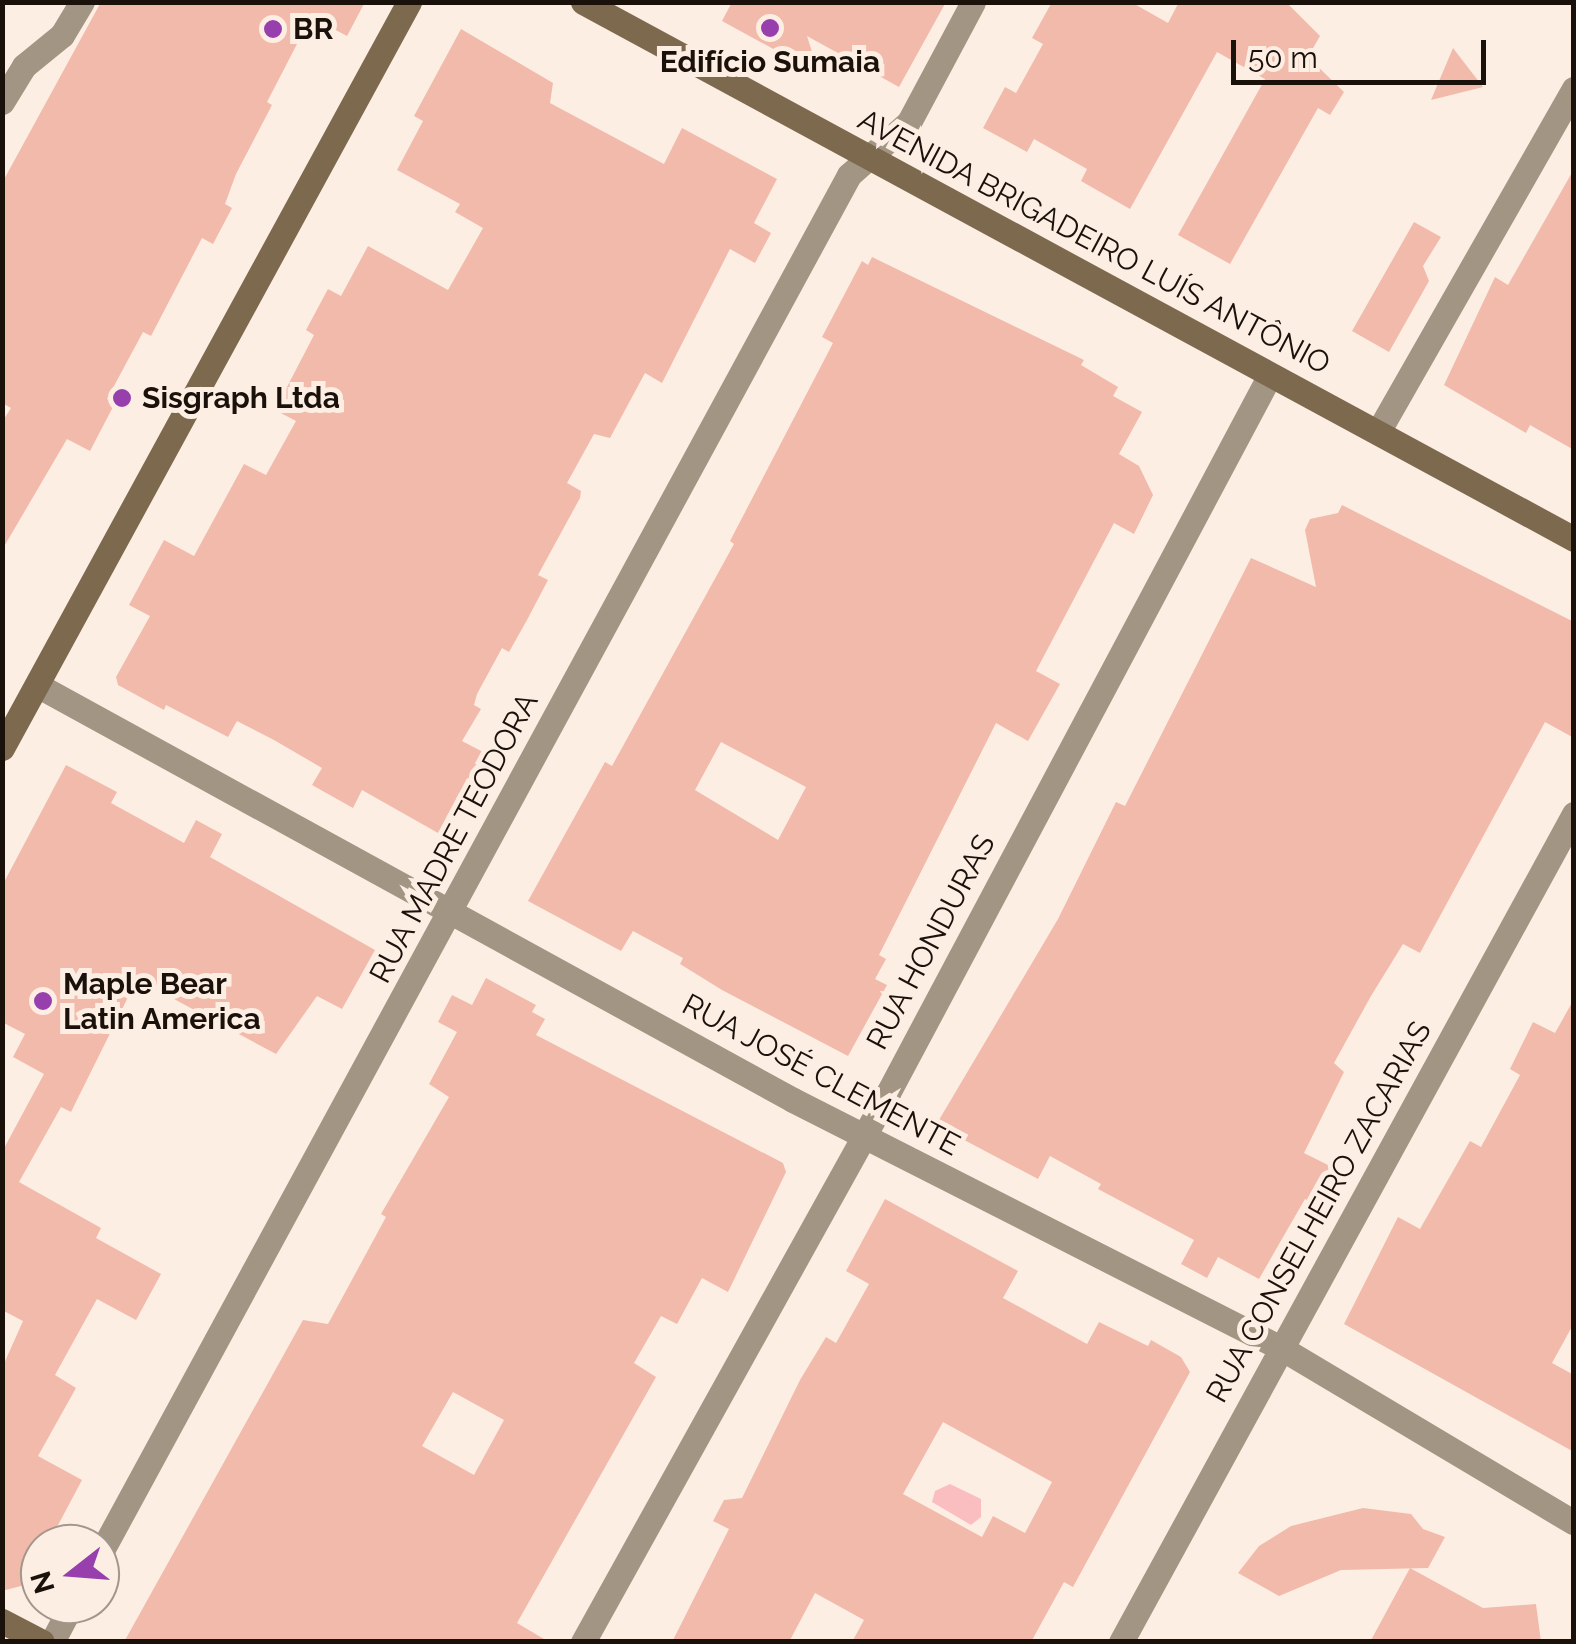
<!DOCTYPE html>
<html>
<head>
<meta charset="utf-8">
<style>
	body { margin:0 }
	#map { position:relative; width:1576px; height:1644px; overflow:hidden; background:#fdeee4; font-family:Raleway,sans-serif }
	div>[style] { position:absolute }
	.water>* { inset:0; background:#fabec0 }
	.building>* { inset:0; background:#f2baaa }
	.street>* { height:25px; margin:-12.5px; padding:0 12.5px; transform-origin:12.5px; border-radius:12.5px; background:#a39583 }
	.secondary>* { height:25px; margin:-12.5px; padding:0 12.5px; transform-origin:12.5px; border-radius:12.5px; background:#7d694e }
	.dots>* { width:28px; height:28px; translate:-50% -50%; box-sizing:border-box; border:5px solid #fdeee4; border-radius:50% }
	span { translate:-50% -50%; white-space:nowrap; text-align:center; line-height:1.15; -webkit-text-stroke:10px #fdeee4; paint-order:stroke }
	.poi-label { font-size:30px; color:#1a110b; font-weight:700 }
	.left { translate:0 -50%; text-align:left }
	.street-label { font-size:30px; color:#1a110b }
	.frame { position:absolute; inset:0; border:5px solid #1a110b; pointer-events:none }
	.north { position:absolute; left:20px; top:1524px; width:100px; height:100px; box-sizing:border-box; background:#fdeee4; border:2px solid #a2968d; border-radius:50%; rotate:253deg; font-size:28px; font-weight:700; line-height:40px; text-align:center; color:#1a110b }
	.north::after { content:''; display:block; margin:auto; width:35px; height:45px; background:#9740ad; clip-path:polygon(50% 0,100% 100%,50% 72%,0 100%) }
	.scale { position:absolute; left:1231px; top:40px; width:255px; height:45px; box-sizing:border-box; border:5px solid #1a110b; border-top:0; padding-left:12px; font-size:30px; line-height:35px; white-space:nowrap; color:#1a110b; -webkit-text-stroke:8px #fdeee4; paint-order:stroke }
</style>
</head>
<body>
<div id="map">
	<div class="water">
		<i style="clip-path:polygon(950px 1484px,981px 1499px,981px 1517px,971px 1525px,932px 1502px,935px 1491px)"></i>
	</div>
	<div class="building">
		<i style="clip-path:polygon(101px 2px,365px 2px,347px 36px,311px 17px,267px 102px,272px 105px,236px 174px,225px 204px,232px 208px,213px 244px,202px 238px,151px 336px,143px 332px,107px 399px,115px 403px,90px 451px,67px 439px,2px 550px,2px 422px,11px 408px,2px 403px,2px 183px)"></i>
		<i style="clip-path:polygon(732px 2px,946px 2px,899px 87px,807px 36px,819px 74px,722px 21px)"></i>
		<i style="clip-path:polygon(1052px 2px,1131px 2px,1168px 23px,1179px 2px,1286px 2px,1320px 36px,1308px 57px,1344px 92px,1330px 115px,1318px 108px,1230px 264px,1178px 235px,1265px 79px,1217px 52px,1130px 209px,1081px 181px,1087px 169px,1034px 139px,1027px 152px,983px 128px,1005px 87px,1016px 93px,1043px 44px,1032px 38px)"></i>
		<i style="clip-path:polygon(461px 29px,553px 83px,550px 103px,664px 164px,682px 128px,777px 179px,754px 223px,771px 233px,755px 263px,730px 249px,662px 383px,645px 373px,610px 438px,594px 434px,567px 483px,581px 491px,580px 498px,538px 575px,548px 580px,527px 620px,509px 652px,502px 648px,477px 694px,474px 705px,481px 709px,462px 741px,483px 752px,438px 833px,362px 790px,353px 808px,312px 785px,322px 768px,274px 740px,237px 721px,228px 737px,166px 705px,164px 710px,118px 685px,116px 677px,150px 616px,129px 605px,164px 540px,194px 556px,244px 464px,266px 475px,296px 421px,275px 410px,314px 335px,306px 330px,328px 289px,341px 296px,368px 246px,448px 290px,483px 228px,455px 212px,460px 204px,397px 170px,423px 121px,414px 116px)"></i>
		<i style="clip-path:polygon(1453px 48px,1483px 87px,1431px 100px)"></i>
		<i style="clip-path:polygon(1574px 169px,1574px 450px,1530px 425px,1526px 433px,1444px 385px,1495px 277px,1508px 285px)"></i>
		<i style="clip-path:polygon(1414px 222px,1441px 237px,1423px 266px,1429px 281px,1389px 352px,1352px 331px)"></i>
		<i style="clip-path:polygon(evenodd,872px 257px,1084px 360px,1081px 365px,1118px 387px,1113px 396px,1142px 412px,1119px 454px,1139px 466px,1153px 495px,1134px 534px,1114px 523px,1036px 671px,1060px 684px,1028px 741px,996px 723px,879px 955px,886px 959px,875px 979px,887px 985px,848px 1056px,722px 990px,680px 964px,683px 958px,633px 931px,621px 951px,528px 901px,605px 762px,612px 766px,734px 544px,730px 541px,833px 343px,822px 337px,862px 261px,868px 265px,872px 257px,721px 742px,806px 787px,778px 840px,695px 790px,721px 742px)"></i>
		<i style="clip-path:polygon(1342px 505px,1574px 622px,1574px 738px,1545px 722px,1420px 953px,1403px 944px,1371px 996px,1334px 1063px,1344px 1072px,1304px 1153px,1332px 1167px,1312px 1203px,1305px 1199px,1259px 1279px,1218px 1257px,1207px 1278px,1181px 1264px,1194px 1240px,1098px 1189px,1101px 1184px,1050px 1156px,1038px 1179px,936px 1125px,1058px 919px,1116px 802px,1125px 806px,1251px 558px,1316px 587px,1305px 530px,1310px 519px,1338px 513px)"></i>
		<i style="clip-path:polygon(66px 765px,117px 792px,111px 803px,184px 843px,196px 820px,222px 834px,210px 857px,375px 950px,342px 1009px,317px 996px,276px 1054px,137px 979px,71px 1112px,61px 1107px,19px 1182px,101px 1228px,96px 1238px,161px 1274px,136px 1320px,97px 1299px,55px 1375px,76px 1388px,38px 1456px,82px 1480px,48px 1544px,40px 1544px,36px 1582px,2px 1591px,2px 1368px,23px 1321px,2px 1310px,2px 1152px,44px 1074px,13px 1057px,25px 1034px,2px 1022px,2px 886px)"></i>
		<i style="clip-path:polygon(evenodd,486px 978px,536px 1005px,532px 1012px,545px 1019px,536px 1035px,783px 1163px,786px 1172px,728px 1292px,702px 1278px,677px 1324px,661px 1316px,634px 1363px,656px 1377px,517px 1623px,549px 1642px,124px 1642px,303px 1320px,328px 1324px,386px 1217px,381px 1214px,449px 1097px,429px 1084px,457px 1032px,438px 1022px,452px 995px,472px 1005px,486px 978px,453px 1392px,504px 1420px,474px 1475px,422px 1446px,453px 1392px)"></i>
		<i style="clip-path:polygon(1574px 999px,1574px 1323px,1552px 1363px,1574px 1375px,1574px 1452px,1344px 1324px,1398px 1217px,1420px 1229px,1470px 1141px,1481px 1147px,1520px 1075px,1510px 1069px,1533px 1022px,1555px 1033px)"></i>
		<i style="clip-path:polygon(evenodd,885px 1199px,1018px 1271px,1003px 1298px,1087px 1344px,1099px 1322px,1148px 1346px,1151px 1340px,1181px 1357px,1190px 1372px,1073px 1587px,1064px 1582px,1031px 1642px,852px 1642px,864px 1620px,815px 1593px,789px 1642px,672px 1642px,729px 1529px,713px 1521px,724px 1500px,742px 1498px,800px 1380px,826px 1337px,836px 1343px,869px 1284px,846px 1271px,885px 1199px,943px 1422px,1052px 1482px,1025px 1533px,993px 1516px,982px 1537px,903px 1494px,943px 1422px)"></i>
		<i style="clip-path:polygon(1363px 1508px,1411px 1514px,1423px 1529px,1445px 1537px,1428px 1568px,1341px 1570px,1279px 1596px,1238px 1573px,1259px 1546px,1291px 1526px)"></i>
		<i style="clip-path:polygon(1410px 1568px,1483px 1608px,1536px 1604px,1541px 1642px,1370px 1642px)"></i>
	</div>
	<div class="street">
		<i style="left:2px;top:102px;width:42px;rotate:-58.6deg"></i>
		<i style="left:24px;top:66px;width:49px;rotate:-39.2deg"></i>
		<i style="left:62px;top:35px;width:39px;rotate:-59deg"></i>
		<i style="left:1378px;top:432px;width:395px;rotate:-60.3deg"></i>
		<i style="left:37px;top:685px;width:862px;rotate:28.76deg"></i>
		<i style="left:793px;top:1100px;width:547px;rotate:26.94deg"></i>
		<i style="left:1281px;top:1348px;width:341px;rotate:30.8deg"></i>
		<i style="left:100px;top:1554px;width:1569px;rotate:-61.49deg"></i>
		<i style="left:849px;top:175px;width:80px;rotate:-41.5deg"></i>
		<i style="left:909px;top:122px;width:136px;rotate:-61.9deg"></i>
		<i style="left:52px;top:1642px;width:43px;rotate:-62.2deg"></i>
		<i style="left:583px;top:1642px;width:628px;rotate:-60.95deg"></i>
		<i style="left:888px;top:1093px;width:813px;rotate:-61.99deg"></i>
		<i style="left:1121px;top:1642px;width:944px;rotate:-61.32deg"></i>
	</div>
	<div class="secondary">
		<i style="left:583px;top:2px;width:1127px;rotate:28.45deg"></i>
		<i style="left:2px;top:748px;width:850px;rotate:-61.38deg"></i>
		<i style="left:2px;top:1621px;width:45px;rotate:27.7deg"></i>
	</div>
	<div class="dots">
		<i style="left:770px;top:28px;background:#9740ad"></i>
		<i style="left:273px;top:29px;background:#9740ad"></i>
		<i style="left:122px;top:398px;background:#9740ad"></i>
		<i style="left:43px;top:1001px;background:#9740ad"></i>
	</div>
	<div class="poi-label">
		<span class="left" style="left:293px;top:29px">BR</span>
		<span style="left:770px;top:62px">Edifício Sumaia</span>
		<span class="left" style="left:142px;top:398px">Sisgraph Ltda</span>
		<span class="left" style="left:63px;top:1001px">Maple Bear<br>Latin America</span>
	</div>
	<div class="street-label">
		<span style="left:1094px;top:242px;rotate:28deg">AVENIDA BRIGADEIRO LUÍS ANTÔNIO</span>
		<span style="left:454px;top:838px;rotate:-62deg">RUA MADRE TEODORA</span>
		<span style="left:931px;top:942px;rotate:-62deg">RUA HONDURAS</span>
		<span style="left:821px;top:1075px;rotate:28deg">RUA JOSÉ CLEMENTE</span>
		<span style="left:1319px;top:1212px;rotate:-61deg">RUA CONSELHEIRO ZACARIAS</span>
	</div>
	<div class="frame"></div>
	<div class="north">N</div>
	<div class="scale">50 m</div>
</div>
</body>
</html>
